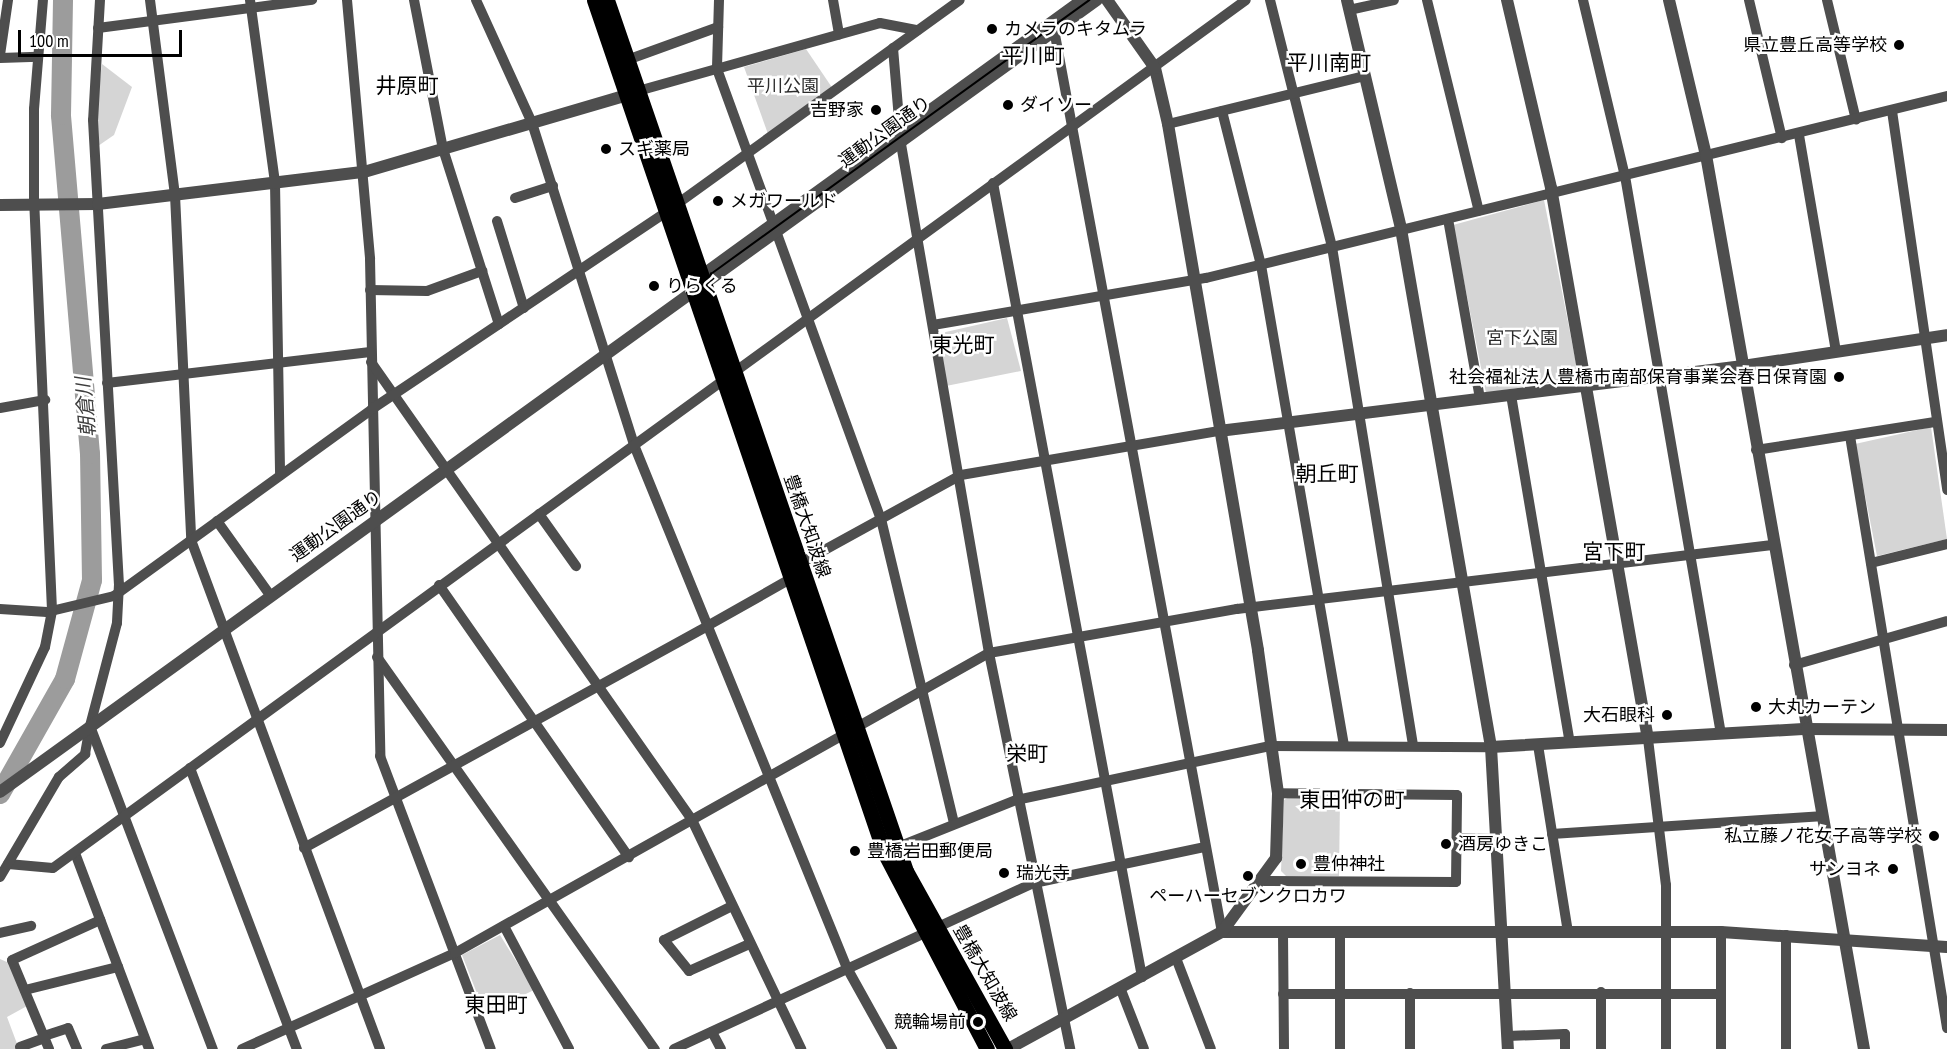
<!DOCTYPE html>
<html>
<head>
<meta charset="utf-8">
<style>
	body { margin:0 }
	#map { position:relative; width:1947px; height:1049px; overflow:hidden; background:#fff; font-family:"PT Sans Narrow","Noto Sans JP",sans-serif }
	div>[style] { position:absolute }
	.green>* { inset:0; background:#d5d5d5 }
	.river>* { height:20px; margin:-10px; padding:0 10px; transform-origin:10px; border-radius:10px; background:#9c9c9c }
	.minor>* { height:10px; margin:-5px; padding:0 5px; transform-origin:5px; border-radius:5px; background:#4e4e4e }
	.tertiary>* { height:12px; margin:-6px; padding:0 6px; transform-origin:6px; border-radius:6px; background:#4e4e4e }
	.primary>* { height:15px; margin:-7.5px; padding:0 7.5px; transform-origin:7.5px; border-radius:7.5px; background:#000 }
	.tram>* { height:1.5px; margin:-0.75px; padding:0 0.75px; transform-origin:0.75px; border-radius:0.75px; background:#000 }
	.dots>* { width:16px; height:16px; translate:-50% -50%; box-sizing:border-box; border:3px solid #fff; border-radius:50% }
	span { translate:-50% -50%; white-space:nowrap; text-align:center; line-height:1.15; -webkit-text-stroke:5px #fff; paint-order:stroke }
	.poi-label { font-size:18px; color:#000 }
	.left { translate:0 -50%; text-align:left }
	.right { translate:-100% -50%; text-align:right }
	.park-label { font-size:18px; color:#2c2c2c }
	.street-label { font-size:18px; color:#000 }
	.water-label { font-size:20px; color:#3d3d3d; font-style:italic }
	.quarter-label { font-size:21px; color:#000 }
	.scale { position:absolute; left:18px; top:30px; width:164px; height:27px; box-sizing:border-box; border:3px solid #000; border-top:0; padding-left:8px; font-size:18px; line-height:21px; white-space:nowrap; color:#000; -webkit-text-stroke:4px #fff; paint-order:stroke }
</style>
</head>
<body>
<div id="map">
	<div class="green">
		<i style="clip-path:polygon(806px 49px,833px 89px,768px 134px,744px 67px)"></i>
		<i style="clip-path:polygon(102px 64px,132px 87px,114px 135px,98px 146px,95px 112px)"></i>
		<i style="clip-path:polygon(1544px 200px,1579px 378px,1486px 393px,1453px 225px)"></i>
		<i style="clip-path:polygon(1007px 318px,1021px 371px,946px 386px,937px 334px)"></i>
		<i style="clip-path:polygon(1931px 427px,1947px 539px,1877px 556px,1855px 444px)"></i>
		<i style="clip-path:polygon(1289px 797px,1340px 799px,1339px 876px,1286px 876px,1281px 871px,1284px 800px)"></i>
		<i style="clip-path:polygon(500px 935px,534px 990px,485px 1014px,462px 955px)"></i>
		<i style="clip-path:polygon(0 959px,9px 963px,27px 1006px,7px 1017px,19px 1049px,0 1049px)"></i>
	</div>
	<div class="river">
		<i style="left:0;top:794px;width:132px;rotate:-60.5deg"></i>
		<i style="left:65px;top:679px;width:103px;rotate:-74.7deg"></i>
		<i style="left:92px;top:580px;width:126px;rotate:-90.9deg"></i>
		<i style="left:90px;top:454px;width:340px;rotate:-94.9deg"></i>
		<i style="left:61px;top:115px;width:115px;rotate:-89deg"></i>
	</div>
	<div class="minor">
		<i style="left:100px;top:0;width:120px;rotate:93.3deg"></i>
		<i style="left:93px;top:120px;width:465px;rotate:86.8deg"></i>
		<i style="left:119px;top:584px;width:39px;rotate:93deg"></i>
		<i style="left:117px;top:623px;width:106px;rotate:104.7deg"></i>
		<i style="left:90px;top:726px;width:346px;rotate:69.2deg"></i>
		<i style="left:150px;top:0;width:197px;rotate:82.7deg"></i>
		<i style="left:175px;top:195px;width:345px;rotate:87.3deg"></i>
		<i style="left:191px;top:540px;width:543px;rotate:69.63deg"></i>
		<i style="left:250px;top:0;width:185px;rotate:82.2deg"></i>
		<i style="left:275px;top:183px;width:292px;rotate:89deg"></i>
		<i style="left:347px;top:0;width:260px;rotate:84.9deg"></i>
		<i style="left:370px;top:259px;width:497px;rotate:88.8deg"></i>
		<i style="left:380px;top:756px;width:313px;rotate:69.3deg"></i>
		<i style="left:414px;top:0;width:152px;rotate:79deg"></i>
		<i style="left:443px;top:149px;width:184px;rotate:72.3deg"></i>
		<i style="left:476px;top:0;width:135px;rotate:65.5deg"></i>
		<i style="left:532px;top:123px;width:338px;rotate:72.4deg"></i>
		<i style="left:634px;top:445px;width:565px;rotate:67.84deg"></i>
		<i style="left:847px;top:968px;width:93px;rotate:60.9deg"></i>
		<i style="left:719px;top:0;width:69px;rotate:91.7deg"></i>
		<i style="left:717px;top:69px;width:479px;rotate:70deg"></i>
		<i style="left:881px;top:519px;width:313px;rotate:76.5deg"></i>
		<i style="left:833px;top:0;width:35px;rotate:80deg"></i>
		<i style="left:1270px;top:0;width:255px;rotate:75.9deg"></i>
		<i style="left:1332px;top:247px;width:505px;rotate:80.76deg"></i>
		<i style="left:1427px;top:0;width:217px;rotate:76.2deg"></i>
		<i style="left:1583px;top:0;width:181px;rotate:76.6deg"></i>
		<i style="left:1625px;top:176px;width:566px;rotate:80.24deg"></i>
		<i style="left:1749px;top:0;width:142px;rotate:76.6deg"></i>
		<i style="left:1827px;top:0;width:123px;rotate:76.4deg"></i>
		<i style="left:1349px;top:10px;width:46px;rotate:-12.5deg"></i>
		<i style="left:1053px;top:24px;width:924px;rotate:79.46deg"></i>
		<i style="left:98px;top:28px;width:216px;rotate:-7.5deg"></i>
		<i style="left:893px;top:48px;width:96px;rotate:85.2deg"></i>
		<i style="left:901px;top:144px;width:517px;rotate:80.19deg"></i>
		<i style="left:989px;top:653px;width:404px;rotate:78.4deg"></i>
		<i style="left:0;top:55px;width:56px;rotate:-81.7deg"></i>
		<i style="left:0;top:58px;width:38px;rotate:-2deg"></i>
		<i style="left:627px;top:60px;width:97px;rotate:-19.9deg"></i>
		<i style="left:638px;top:91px;width:251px;rotate:-15.7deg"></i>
		<i style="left:880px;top:23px;width:38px;rotate:11deg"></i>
		<i style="left:1222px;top:111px;width:159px;rotate:75.8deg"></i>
		<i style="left:1261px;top:265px;width:488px;rotate:80.2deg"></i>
		<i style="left:1892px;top:111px;width:383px;rotate:81.7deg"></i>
		<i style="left:1168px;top:124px;width:203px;rotate:-13.7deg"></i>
		<i style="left:1799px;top:135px;width:220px;rotate:80.3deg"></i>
		<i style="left:993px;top:183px;width:808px;rotate:79.37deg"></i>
		<i style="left:515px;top:198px;width:40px;rotate:-18deg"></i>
		<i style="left:1448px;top:219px;width:183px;rotate:79.9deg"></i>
		<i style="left:497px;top:221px;width:91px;rotate:72.8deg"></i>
		<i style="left:370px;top:290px;width:57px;rotate:1deg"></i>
		<i style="left:427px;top:291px;width:59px;rotate:-20deg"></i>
		<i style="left:933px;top:325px;width:277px;rotate:-9.8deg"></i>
		<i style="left:1206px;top:278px;width:763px;rotate:-13.8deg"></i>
		<i style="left:371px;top:362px;width:559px;rotate:54.97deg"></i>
		<i style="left:692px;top:820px;width:254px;rotate:64.5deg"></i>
		<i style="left:107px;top:383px;width:265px;rotate:-6.7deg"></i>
		<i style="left:1511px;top:395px;width:353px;rotate:80.4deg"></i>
		<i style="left:0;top:408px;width:46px;rotate:-10.1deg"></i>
		<i style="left:1850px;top:436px;width:600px;rotate:80.69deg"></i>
		<i style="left:1756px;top:450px;width:181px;rotate:-8.9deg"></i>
		<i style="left:539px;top:514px;width:64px;rotate:54.6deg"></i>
		<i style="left:217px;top:521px;width:91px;rotate:54.4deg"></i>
		<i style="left:1871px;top:563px;width:78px;rotate:-14deg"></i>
		<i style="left:439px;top:585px;width:332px;rotate:55.1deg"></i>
		<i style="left:0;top:609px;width:47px;rotate:3.7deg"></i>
		<i style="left:47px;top:612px;width:69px;rotate:-13.4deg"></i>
		<i style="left:114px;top:596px;width:319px;rotate:-35.9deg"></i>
		<i style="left:372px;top:409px;width:354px;rotate:-33.8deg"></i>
		<i style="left:666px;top:212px;width:362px;rotate:-35.8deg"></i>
		<i style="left:377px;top:657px;width:481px;rotate:54.7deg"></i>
		<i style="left:1794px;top:665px;width:159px;rotate:-16deg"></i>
		<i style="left:1648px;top:739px;width:147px;rotate:83deg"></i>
		<i style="left:1666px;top:885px;width:164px;rotate:90deg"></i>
		<i style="left:0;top:743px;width:106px;rotate:-64.9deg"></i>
		<i style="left:45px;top:647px;width:38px;rotate:-79deg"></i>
		<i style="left:52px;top:610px;width:406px;rotate:-92.5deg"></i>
		<i style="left:34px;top:204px;width:95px;rotate:-90deg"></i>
		<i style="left:34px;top:109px;width:109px;rotate:-85.3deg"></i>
		<i style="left:1538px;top:745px;width:190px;rotate:80.9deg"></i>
		<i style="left:190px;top:768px;width:301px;rotate:69.2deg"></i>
		<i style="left:1552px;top:834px;width:269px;rotate:-3.8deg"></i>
		<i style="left:1457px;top:838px;width:40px;rotate:1.4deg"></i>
		<i style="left:304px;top:848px;width:462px;rotate:-28.8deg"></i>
		<i style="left:709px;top:625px;width:95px;rotate:-29.5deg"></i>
		<i style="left:792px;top:578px;width:16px;rotate:-63deg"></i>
		<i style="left:799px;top:564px;width:185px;rotate:-28.8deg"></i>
		<i style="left:961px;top:475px;width:262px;rotate:-9.7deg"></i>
		<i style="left:893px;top:849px;width:132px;rotate:-21.7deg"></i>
		<i style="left:1016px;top:800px;width:261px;rotate:-12deg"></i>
		<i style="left:1271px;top:746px;width:220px;rotate:0.3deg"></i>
		<i style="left:75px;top:853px;width:210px;rotate:69.3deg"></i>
		<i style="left:8px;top:864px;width:45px;rotate:5.1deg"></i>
		<i style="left:53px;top:868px;width:1475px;rotate:-36.04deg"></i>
		<i style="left:0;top:877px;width:116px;rotate:-59.5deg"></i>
		<i style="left:59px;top:777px;width:35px;rotate:-41deg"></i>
		<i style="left:85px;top:754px;width:27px;rotate:-80deg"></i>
		<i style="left:1264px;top:881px;width:192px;rotate:0.3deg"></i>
		<i style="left:1456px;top:882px;width:87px;rotate:-89.3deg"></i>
		<i style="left:1457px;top:795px;width:179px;rotate:-179.4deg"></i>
		<i style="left:730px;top:907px;width:74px;rotate:153.4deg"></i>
		<i style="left:664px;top:940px;width:40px;rotate:51deg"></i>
		<i style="left:689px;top:971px;width:64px;rotate:-24.1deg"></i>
		<i style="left:504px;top:926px;width:139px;rotate:62.1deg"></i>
		<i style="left:0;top:933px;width:32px;rotate:-13deg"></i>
		<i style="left:1283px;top:933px;width:116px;rotate:89.5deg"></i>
		<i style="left:1786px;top:935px;width:114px;rotate:90deg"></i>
		<i style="left:1176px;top:958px;width:97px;rotate:69deg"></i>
		<i style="left:25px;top:990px;width:96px;rotate:-13.9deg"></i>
		<i style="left:1121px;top:990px;width:63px;rotate:68.7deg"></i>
		<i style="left:1601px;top:992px;width:57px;rotate:90deg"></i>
		<i style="left:1410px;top:993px;width:56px;rotate:90deg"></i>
		<i style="left:1283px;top:994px;width:437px"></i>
		<i style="left:712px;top:1032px;width:19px;rotate:62deg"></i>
		<i style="left:44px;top:1036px;width:25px;rotate:-18deg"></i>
		<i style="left:68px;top:1028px;width:23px;rotate:67deg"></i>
		<i style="left:1508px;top:1036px;width:57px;rotate:-2deg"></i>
		<i style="left:1565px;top:1034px;width:15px;rotate:90deg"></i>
		<i style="left:20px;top:1047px;width:27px;rotate:-20deg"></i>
		<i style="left:49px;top:1049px;width:96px;rotate:-112.6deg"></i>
		<i style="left:12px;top:960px;width:97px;rotate:-24.4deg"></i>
		<i style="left:106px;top:1049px;width:40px;rotate:-14.4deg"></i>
		<i style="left:242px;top:1049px;width:234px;rotate:-24.3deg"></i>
		<i style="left:455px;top:953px;width:612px;rotate:-29.33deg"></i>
		<i style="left:989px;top:653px;width:252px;rotate:-10.1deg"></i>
		<i style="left:1237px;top:609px;width:539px;rotate:-6.82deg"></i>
		<i style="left:674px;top:1049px;width:396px;rotate:-24.8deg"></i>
		<i style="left:1034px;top:883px;width:175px;rotate:-11.9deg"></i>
		<i style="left:1340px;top:1049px;width:118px;rotate:-90deg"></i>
		<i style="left:1721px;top:1049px;width:117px;rotate:-90deg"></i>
	</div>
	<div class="tertiary">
		<i style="left:1347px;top:0;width:235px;rotate:76.7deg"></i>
		<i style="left:1401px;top:229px;width:526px;rotate:80.14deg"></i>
		<i style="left:1491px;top:747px;width:302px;rotate:86.8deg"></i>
		<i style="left:1507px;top:0;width:193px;rotate:76.8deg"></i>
		<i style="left:1551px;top:188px;width:559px;rotate:80.02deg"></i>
		<i style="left:1669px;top:0;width:159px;rotate:76.6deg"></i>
		<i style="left:1706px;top:155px;width:908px;rotate:79.98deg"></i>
		<i style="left:0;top:205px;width:98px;rotate:-0.6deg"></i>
		<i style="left:98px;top:204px;width:268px;rotate:-6.9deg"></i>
		<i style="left:364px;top:172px;width:281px;rotate:-16.3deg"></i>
		<i style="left:697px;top:279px;width:475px;rotate:-35.9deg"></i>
		<i style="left:1219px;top:431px;width:528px;rotate:-7.07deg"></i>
		<i style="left:1743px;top:366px;width:206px;rotate:-8.6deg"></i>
		<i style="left:1491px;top:747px;width:317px;rotate:-3.3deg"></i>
		<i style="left:1807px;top:729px;width:140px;rotate:0.4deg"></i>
		<i style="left:0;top:792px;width:1353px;rotate:-35.83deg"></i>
		<i style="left:1222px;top:932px;width:499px"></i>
		<i style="left:1721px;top:932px;width:226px;rotate:3.8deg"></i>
		<i style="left:1008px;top:1049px;width:244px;rotate:-28.7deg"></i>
		<i style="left:1222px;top:932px;width:92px;rotate:-53.9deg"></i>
		<i style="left:1276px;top:858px;width:65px;rotate:-88.2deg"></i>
		<i style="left:1278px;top:793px;width:144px;rotate:-98deg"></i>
		<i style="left:1258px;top:650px;width:534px;rotate:-99.71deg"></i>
		<i style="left:1168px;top:124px;width:57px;rotate:-103.1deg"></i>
		<i style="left:1155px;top:68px;width:83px;rotate:-125.2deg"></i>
	</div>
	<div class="primary">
		<i style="left:594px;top:0;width:900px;rotate:71.2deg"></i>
		<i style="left:884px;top:852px;width:222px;rotate:62.4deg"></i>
		<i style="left:607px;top:0;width:921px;rotate:71.05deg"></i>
		<i style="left:906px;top:871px;width:204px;rotate:60.9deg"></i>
	</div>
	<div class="tram">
		<i style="left:600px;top:0;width:898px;rotate:71.1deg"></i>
		<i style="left:891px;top:850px;width:224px;rotate:62.9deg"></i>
		<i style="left:702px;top:297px;width:25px;rotate:-69deg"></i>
		<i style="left:711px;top:274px;width:467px;rotate:-35.9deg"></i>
	</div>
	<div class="dots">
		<i style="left:992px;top:29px;background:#000"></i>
		<i style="left:1899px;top:45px;background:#000"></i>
		<i style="left:1008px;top:105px;background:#000"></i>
		<i style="left:876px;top:110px;background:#000"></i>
		<i style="left:606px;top:149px;background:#000"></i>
		<i style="left:718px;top:201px;background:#000"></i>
		<i style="left:654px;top:286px;background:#000"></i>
		<i style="left:1839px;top:377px;background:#000"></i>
		<i style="left:1756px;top:707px;background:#000"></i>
		<i style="left:1667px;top:715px;background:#000"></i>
		<i style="left:1934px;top:836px;background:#000"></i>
		<i style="left:1446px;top:844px;background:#000"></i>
		<i style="left:855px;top:851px;background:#000"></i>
		<i style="left:1301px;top:864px;background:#000"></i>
		<i style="left:1893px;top:869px;background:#000"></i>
		<i style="left:1004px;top:873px;background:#000"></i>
		<i style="left:1248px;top:876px;background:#000"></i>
		<i style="left:978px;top:1022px;background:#000"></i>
	</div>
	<div class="poi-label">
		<span class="left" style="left:1004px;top:29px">カメラのキタムラ</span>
		<span class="right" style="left:1887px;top:45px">県立豊丘高等学校</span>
		<span class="left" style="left:1020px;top:105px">ダイソー</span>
		<span class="right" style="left:864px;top:110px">吉野家</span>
		<span class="left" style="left:618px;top:149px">スギ薬局</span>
		<span class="left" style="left:730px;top:201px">メガワールド</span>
		<span class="left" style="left:666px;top:286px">りらくる</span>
		<span class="right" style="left:1827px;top:377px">社会福祉法人豊橋市南部保育事業会春日保育園</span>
		<span class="left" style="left:1768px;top:707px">大丸カーテン</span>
		<span class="right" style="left:1655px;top:715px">大石眼科</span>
		<span class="right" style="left:1922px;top:836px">私立藤ノ花女子高等学校</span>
		<span class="left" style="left:1458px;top:844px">酒房ゆきこ</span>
		<span class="left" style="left:867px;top:851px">豊橋岩田郵便局</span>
		<span class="left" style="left:1313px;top:864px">豊仲神社</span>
		<span class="right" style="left:1881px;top:869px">サンヨネ</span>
		<span class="left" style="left:1016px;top:873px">瑞光寺</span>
		<span style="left:1248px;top:896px">ペーハーセブンクロカワ</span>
		<span class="right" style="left:966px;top:1022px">競輪場前</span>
	</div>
	<div class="park-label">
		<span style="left:783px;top:86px">平川公園</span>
		<span style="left:1522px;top:338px">宮下公園</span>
	</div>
	<div class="street-label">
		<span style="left:885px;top:132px;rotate:-36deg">運動公園通り</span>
		<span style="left:336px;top:526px;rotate:-36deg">運動公園通り</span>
		<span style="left:807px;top:526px;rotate:71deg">豊橋大知波線</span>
		<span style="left:985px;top:973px;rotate:60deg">豊橋大知波線</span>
	</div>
	<div class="water-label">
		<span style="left:86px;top:407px;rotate:-95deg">朝倉川</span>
	</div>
	<div class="quarter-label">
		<span style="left:1033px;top:56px">平川町</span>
		<span style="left:1329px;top:63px">平川南町</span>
		<span style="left:407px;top:86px">井原町</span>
		<span style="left:963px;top:345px">東光町</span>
		<span style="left:1327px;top:474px">朝丘町</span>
		<span style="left:1614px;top:552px">宮下町</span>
		<span style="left:1027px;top:754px">栄町</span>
		<span style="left:1352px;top:800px">東田仲の町</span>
		<span style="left:496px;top:1005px">東田町</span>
	</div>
	<div class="scale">100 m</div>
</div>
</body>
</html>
